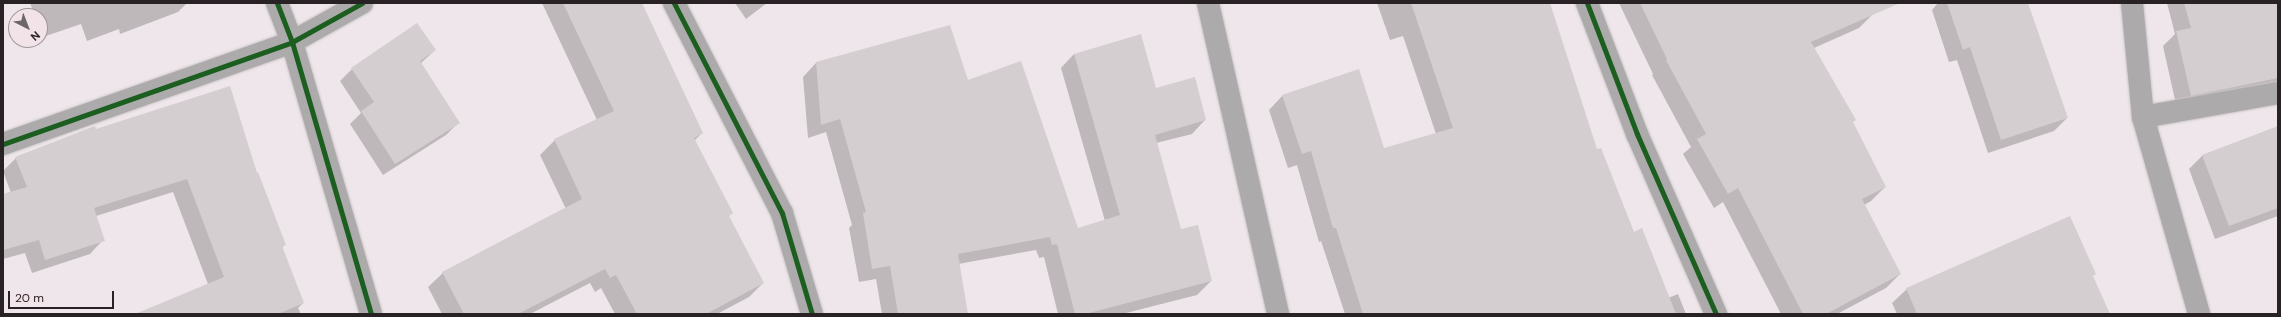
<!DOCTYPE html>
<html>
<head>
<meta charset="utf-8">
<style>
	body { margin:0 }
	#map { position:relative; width:2281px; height:317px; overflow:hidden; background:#eee6ea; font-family:"DM Sans",sans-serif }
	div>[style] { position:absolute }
	.shadow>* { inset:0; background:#0003 }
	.building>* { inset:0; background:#d4ced0 }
	.roads { filter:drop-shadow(0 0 1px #cac4c6) drop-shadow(0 0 1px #cac4c6) }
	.minor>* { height:22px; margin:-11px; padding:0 11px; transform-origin:11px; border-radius:11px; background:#adaaac }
	.cycleway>* { height:5px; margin:-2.5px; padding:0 2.5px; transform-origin:2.5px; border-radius:2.5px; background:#1b5e20 }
	span { translate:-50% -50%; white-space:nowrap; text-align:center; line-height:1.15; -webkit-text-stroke:4px #f2e3e9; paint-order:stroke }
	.frame { position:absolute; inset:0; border:4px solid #282224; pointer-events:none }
	.north { position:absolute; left:8px; top:8px; width:40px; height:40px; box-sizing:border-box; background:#f2e3e9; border:1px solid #a1969a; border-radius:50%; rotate:138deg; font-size:11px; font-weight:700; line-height:16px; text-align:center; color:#282224 }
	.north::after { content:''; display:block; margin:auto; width:14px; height:18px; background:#6d6769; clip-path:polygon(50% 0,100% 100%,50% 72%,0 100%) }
	.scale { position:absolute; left:8px; top:291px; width:106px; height:18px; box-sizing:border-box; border:2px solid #282224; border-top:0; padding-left:5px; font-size:12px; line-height:14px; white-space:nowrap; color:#282224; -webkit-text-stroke:3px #f2e3e9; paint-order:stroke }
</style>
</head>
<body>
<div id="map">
	<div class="shadow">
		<i style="clip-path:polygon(30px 3px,187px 3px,178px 12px,120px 34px,119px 29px,87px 41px,81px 24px,43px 37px,40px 30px,40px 16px,35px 16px)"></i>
		<i style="clip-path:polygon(542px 3px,641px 3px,702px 133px,694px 141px,728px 217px,763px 283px,749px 297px,717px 314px,615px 314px,601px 288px,595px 292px,590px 283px,530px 314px,442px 314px,428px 287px,443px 273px,566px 209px,540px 155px,555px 140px,597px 120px)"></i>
		<i style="clip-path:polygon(735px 3px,767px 3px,746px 19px)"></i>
		<i style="clip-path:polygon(1377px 3px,1527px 3px,1633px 233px,1668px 298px,1678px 294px,1686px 314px,1345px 314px,1321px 241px,1319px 242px,1297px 165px,1288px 168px,1269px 110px,1283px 95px,1384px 149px,1436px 134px,1403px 36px,1390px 40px)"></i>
		<i style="clip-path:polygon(1619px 3px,1869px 3px,1873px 14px,1859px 28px,1814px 48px,1885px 187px,1871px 201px,1864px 205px,1900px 274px,1886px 288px,1837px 314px,1781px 314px,1723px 202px,1714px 208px,1683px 154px,1691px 147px,1652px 75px,1653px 74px)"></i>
		<i style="clip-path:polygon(1938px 3px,2027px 3px,2067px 118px,2054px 131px,1988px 153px,1957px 60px,1949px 62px,1932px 10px)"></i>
		<i style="clip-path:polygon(2167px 3px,2278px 3px,2278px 88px,2177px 109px,2163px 46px,2175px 34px)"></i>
		<i style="clip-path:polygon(435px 50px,421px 63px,458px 123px,446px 135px,383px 175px,350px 124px,361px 113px,340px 81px,352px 69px)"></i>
		<i style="clip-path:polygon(1074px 54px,1155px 89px,1205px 120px,1192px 134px,1156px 143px,1180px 231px,1211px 281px,1197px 295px,1122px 314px,1058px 314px,1044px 257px,1039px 258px,1036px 250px,958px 264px,967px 314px,882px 314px,876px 279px,859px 282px,849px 228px,852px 225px,826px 132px,808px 138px,803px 77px,816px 63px,968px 81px,1077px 230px,1105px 221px,1061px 68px)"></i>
		<i style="clip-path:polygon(2278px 127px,2278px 216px,2215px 239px,2189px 169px,2203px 155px)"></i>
		<i style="clip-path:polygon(96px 130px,256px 174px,284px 245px,282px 248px,303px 303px,298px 308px,301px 314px,149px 314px,208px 284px,173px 192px,96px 216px,103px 240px,90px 254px,32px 273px,25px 253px,3px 259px,3px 195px,11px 193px,3px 171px,16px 158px)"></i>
		<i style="clip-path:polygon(2092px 277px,2109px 314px,1897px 314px,1892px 303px,1907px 289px)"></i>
	</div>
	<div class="building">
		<i style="clip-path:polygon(563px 3px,642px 3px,703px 133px,694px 138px,733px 213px,729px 216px,764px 283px,706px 314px,637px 314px,616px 275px,610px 278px,605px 269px,518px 314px,464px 314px,442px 272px,582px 199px,554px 139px,614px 111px)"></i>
		<i style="clip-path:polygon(1411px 3px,1550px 3px,1597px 149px,1601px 148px,1634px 232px,1642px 228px,1676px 314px,1363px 314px,1336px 228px,1333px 228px,1311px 151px,1302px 154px,1282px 95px,1359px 69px,1384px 148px,1453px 128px)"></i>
		<i style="clip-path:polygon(1640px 3px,1900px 3px,1811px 42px,1856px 120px,1853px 122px,1886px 187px,1862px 199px,1901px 274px,1826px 314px,1803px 314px,1738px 188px,1728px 194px,1697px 139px,1706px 134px,1666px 60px,1667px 59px)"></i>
		<i style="clip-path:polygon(1947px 3px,2028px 3px,2068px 118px,2001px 140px,1970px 47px,1963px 50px)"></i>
		<i style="clip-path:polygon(2184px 3px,2278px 3px,2278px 78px,2191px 96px,2176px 31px,2191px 28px)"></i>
		<i style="clip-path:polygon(417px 23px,436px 50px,420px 61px,460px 123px,395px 164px,361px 111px,374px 102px,351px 68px)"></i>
		<i style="clip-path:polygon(950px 25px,968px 80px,1021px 61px,1078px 228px,1120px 215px,1074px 54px,1141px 34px,1156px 88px,1195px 77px,1206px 120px,1155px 135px,1181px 229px,1198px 225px,1212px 281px,1085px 314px,1075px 314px,1057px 244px,1052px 245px,1050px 237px,958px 254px,968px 314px,898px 314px,890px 266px,872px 269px,863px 213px,866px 212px,840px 119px,821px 125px,816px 62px)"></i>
		<i style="clip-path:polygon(230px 86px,257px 173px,258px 172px,286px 245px,282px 246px,304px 303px,278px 314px,135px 314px,224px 277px,187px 179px,94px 208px,105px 241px,45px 260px,39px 240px,3px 250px,3px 194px,27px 187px,15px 157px,95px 126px,96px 129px)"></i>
		<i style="clip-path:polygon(2278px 126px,2278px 208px,2229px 226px,2202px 155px)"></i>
		<i style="clip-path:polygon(2070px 216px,2096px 274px,2093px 276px,2110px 314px,1917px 314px,1906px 288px)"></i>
	</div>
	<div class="roads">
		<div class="minor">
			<i style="left:277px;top:3px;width:42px;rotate:69deg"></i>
			<i style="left:292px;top:42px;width:283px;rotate:73.8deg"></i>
			<i style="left:674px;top:3px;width:236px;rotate:62.8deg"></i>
			<i style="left:782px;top:213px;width:105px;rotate:73.5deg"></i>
			<i style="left:1208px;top:3px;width:319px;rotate:77.3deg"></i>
			<i style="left:1587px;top:3px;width:140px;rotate:69.1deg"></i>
			<i style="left:1637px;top:134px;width:197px;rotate:66.3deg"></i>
			<i style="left:2132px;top:3px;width:115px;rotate:84.5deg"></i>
			<i style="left:2143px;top:117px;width:205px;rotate:74.1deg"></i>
			<i style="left:2143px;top:117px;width:137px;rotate:-10.1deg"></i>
			<i style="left:3px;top:144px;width:306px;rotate:-19.4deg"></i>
			<i style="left:292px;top:42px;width:80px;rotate:-29.1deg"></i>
		</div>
	</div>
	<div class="cycleway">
		<i style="left:277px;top:3px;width:42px;rotate:69deg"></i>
		<i style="left:292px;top:42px;width:283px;rotate:73.8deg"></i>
		<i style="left:674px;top:3px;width:236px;rotate:62.8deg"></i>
		<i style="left:782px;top:213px;width:105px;rotate:73.5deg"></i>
		<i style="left:1587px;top:3px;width:140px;rotate:69.1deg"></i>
		<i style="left:1637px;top:134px;width:197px;rotate:66.3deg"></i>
		<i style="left:3px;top:144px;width:306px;rotate:-19.4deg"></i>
		<i style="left:292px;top:42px;width:80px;rotate:-29.1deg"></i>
	</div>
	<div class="frame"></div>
	<div class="north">N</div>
	<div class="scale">20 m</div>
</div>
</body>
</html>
